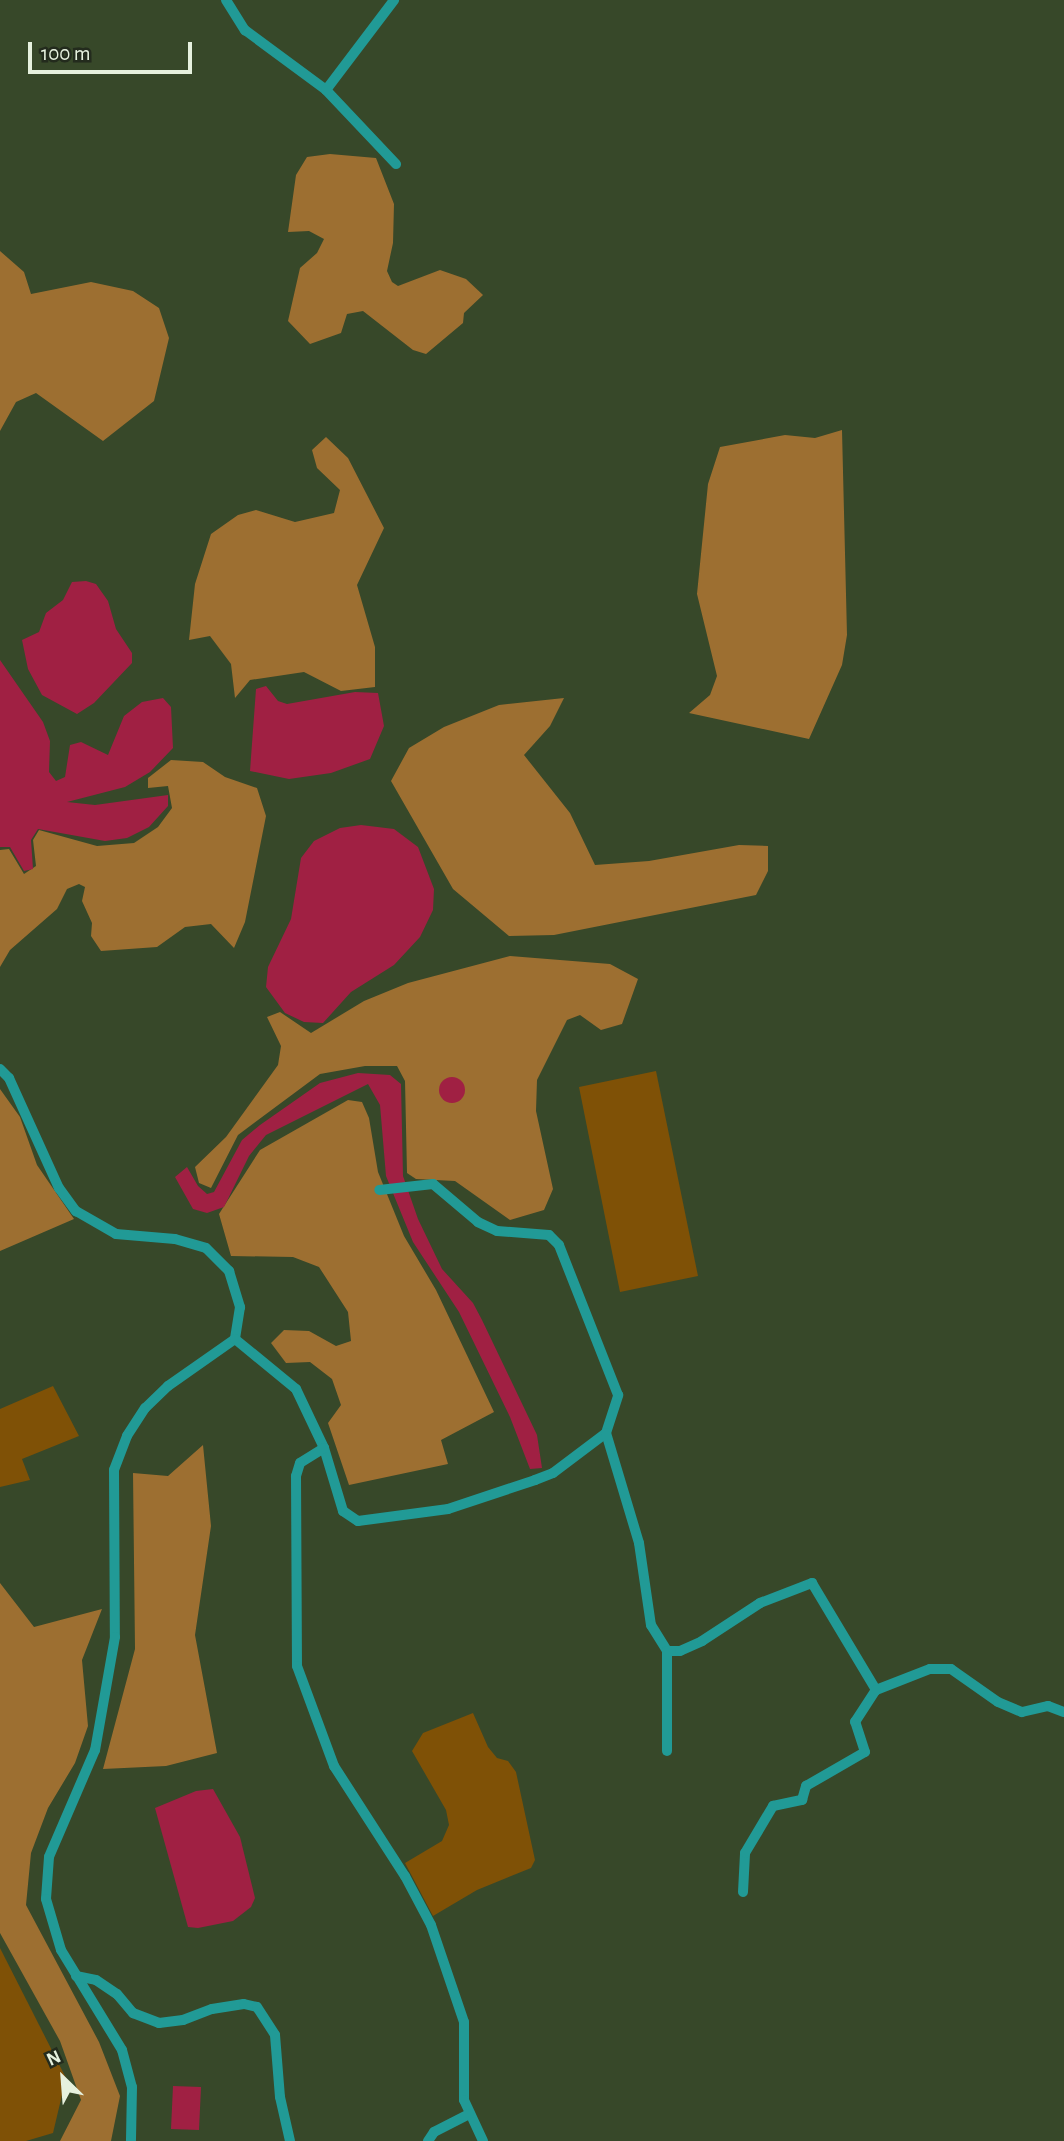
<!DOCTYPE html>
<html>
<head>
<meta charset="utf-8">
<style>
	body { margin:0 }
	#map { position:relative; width:1064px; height:2141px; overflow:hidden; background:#374829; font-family:"Alegreya Sans",sans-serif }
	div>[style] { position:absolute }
	.green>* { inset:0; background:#7f5106 }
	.forest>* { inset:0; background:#9d6f31 }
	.water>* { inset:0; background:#a02043 }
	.round { border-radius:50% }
	.minor>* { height:10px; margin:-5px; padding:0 5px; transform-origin:5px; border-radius:5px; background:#219a96 }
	span { translate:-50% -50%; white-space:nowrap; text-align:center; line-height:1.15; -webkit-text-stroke:7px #232b1d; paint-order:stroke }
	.north { position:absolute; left:28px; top:2043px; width:70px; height:70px; -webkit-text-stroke:5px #232b1d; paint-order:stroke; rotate:335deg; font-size:19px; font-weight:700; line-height:28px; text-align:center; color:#e6f1de }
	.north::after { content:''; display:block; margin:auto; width:24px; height:32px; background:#e6f1de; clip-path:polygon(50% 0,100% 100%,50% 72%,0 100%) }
	.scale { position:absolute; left:28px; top:42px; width:164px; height:32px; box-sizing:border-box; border:4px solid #e6f1de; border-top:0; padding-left:9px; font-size:21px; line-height:24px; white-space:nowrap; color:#e6f1de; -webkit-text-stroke:5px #232b1d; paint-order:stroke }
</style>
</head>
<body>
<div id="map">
	<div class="green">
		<i style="clip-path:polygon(656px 1071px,698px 1276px,620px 1292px,579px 1087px)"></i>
		<i style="clip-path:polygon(53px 1386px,79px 1436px,22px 1459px,30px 1480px,0 1487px,0 1409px)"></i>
		<i style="clip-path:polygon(473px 1713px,488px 1747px,497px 1758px,508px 1761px,516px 1772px,535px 1860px,531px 1868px,477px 1890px,433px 1916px,405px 1863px,442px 1841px,449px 1825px,446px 1810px,412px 1751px,423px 1733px)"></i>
		<i style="clip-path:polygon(0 1948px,66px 2078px,53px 2133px,26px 2141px,0 2141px)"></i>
	</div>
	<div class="forest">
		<i style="clip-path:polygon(330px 154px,376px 158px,394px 204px,393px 243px,387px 271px,392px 282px,398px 286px,440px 270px,466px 279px,483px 295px,464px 313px,463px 323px,426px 354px,413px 350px,363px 311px,347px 314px,341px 333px,310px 344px,288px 321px,300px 268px,317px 253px,324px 239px,309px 231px,288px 232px,296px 175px,307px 157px)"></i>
		<i style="clip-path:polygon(0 251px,24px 272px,31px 294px,91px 282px,133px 291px,159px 308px,169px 338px,154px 401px,103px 441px,36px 393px,16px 402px,0 431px)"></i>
		<i style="clip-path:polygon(842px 430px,847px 635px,842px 665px,809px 739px,689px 713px,710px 695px,717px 676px,697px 594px,708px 484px,720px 447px,785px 435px,815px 438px)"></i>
		<i style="clip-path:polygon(326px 437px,348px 458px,384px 528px,357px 585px,375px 647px,375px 687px,341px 691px,304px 672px,250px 680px,235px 698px,231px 664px,210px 636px,189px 640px,195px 584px,211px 534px,238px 515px,256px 510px,295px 522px,334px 513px,340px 490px,317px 468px,312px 450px)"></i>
		<i style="clip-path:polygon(564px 698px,550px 726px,524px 755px,570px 813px,595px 865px,649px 861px,739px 845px,768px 846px,768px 871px,756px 895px,554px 935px,509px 936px,453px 889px,391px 781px,409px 748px,444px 727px,499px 705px)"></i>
		<i style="clip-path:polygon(171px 760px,203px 762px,225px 777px,257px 788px,266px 816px,245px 922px,234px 948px,211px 924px,185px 927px,157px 947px,101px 951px,91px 936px,92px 923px,82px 901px,85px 887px,79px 884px,67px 889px,57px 909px,10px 950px,0 967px,0 850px,9px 849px,24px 874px,36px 866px,33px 840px,39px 830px,97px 846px,134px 843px,158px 827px,172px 808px,168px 786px,148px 788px,148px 778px)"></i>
		<i style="clip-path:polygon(510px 956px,610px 964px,638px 979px,622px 1024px,601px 1030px,580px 1015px,567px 1020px,537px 1080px,536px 1111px,553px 1189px,544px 1210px,510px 1220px,455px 1181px,416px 1179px,407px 1173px,405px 1081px,397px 1066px,365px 1066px,320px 1074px,238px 1135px,211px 1188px,199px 1183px,195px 1167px,226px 1137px,278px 1065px,281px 1046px,267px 1017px,280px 1012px,311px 1033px,364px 1001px,408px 983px)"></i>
		<i style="clip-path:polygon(0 1089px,20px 1117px,37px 1165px,74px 1219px,0 1251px)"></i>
		<i style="clip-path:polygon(348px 1100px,362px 1102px,369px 1118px,378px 1172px,404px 1236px,436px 1290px,494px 1412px,441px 1440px,448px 1464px,349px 1485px,328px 1423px,341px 1405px,332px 1379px,310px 1362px,286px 1363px,271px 1343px,284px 1330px,309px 1331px,336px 1346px,351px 1341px,348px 1312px,319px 1267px,293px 1257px,231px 1256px,219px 1214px,260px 1150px)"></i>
		<i style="clip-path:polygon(203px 1445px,211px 1526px,195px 1635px,217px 1753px,166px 1766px,103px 1769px,135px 1649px,133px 1473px,168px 1476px)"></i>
		<i style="clip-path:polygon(0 1583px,34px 1627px,102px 1609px,82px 1660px,88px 1726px,75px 1763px,48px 1808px,31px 1853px,26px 1905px,99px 2042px,120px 2096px,111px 2141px,60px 2141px,81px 2100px,60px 2041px,0 1933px)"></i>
	</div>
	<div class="water">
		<i style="clip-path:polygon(86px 581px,96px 584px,108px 601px,116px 629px,132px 653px,132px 663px,94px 703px,77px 714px,42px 695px,28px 669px,22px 640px,39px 632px,46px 613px,63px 600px,72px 582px)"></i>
		<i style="clip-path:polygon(0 660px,43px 722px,50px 741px,49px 772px,56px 781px,65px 777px,70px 745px,81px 742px,108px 755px,124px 716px,142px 702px,163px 698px,171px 707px,173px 748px,150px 772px,125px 787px,67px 802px,95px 805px,168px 795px,168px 806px,149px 827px,127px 838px,105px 841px,38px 829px,31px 840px,33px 869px,24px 871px,10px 847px,0 847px)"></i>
		<i style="clip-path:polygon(266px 686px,278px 701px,287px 704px,355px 692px,378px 693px,384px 726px,370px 759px,331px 773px,289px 779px,250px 771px,256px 689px)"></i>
		<i style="clip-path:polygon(361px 825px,394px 829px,418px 847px,434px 889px,433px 910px,420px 937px,394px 965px,351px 992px,323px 1023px,304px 1022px,285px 1013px,266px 987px,268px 967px,291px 919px,301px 858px,314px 841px,340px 828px)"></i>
		<i style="clip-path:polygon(358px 1073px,390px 1075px,401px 1084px,403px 1176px,418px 1219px,442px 1269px,473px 1303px,482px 1320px,537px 1435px,542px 1468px,530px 1469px,510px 1417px,459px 1312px,413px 1242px,386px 1176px,380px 1105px,368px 1084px,266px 1135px,249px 1156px,224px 1207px,207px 1213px,193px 1209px,175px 1177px,187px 1167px,198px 1186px,207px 1194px,214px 1192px,242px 1140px,260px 1125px,320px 1083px)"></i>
		<i class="round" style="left:439px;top:1077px;width:26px;height:26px"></i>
		<i style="clip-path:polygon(213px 1789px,240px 1837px,255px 1898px,251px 1907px,233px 1921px,198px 1928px,188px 1927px,155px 1808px,196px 1791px)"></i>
		<i style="clip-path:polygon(173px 2086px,201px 2087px,199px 2130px,171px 2129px)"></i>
	</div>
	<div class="minor">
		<i style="left:226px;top:0;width:36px;rotate:58deg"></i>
		<i style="left:245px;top:30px;width:101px;rotate:36.5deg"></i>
		<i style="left:326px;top:90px;width:102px;rotate:46.6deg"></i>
		<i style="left:326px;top:90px;width:113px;rotate:-52.9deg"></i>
		<i style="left:0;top:1069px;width:13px;rotate:45deg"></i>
		<i style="left:9px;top:1078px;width:121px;rotate:65.6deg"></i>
		<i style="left:59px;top:1188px;width:29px;rotate:54deg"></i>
		<i style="left:76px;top:1211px;width:46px;rotate:29.9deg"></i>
		<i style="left:116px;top:1234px;width:59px;rotate:4.8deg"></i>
		<i style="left:175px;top:1239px;width:32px;rotate:16deg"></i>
		<i style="left:206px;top:1248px;width:33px;rotate:45deg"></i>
		<i style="left:229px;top:1271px;width:38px;rotate:73deg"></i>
		<i style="left:240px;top:1307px;width:32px;rotate:99deg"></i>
		<i style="left:235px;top:1339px;width:82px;rotate:145deg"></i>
		<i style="left:168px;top:1386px;width:32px;rotate:136deg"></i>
		<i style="left:145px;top:1408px;width:33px;rotate:123deg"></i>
		<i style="left:127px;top:1436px;width:36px;rotate:111deg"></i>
		<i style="left:114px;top:1470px;width:167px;rotate:89.7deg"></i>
		<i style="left:115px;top:1637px;width:115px;rotate:100deg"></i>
		<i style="left:95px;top:1750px;width:116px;rotate:113.3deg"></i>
		<i style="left:49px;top:1857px;width:42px;rotate:94.1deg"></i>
		<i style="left:46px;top:1899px;width:53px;rotate:73.6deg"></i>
		<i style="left:61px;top:1950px;width:117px;rotate:58.6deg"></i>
		<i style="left:122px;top:2050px;width:38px;rotate:75deg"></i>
		<i style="left:132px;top:2087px;width:54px;rotate:91.1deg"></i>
		<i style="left:235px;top:1339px;width:79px;rotate:39.3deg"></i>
		<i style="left:296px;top:1389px;width:65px;rotate:64.6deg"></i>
		<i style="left:324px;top:1448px;width:66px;rotate:73.2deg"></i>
		<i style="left:343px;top:1511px;width:18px;rotate:34deg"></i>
		<i style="left:358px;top:1521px;width:91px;rotate:-7.6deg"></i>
		<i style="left:448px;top:1509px;width:92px;rotate:-18.4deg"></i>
		<i style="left:535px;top:1480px;width:19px;rotate:-21deg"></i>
		<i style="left:553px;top:1473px;width:66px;rotate:-37deg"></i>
		<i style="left:606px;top:1433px;width:40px;rotate:-72deg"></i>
		<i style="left:618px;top:1395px;width:161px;rotate:-111.5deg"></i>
		<i style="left:559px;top:1245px;width:14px;rotate:-135deg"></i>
		<i style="left:549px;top:1235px;width:52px;rotate:-175.6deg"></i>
		<i style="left:497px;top:1231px;width:21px;rotate:-155deg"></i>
		<i style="left:478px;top:1222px;width:59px;rotate:-139.8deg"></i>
		<i style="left:433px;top:1184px;width:54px;rotate:173.7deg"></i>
		<i style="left:606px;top:1433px;width:115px;rotate:73.3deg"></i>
		<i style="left:639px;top:1543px;width:83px;rotate:81.7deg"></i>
		<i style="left:651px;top:1625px;width:31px;rotate:58deg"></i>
		<i style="left:667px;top:1651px;width:13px"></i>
		<i style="left:680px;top:1651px;width:24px;rotate:-24deg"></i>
		<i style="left:702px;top:1641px;width:69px;rotate:-33.2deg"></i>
		<i style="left:760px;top:1603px;width:56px;rotate:-21deg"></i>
		<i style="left:812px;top:1583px;width:125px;rotate:59.1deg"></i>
		<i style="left:876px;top:1690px;width:58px;rotate:-21.3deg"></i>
		<i style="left:930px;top:1669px;width:21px"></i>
		<i style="left:951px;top:1669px;width:57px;rotate:35.1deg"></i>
		<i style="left:998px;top:1702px;width:26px;rotate:23deg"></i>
		<i style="left:1022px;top:1712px;width:27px;rotate:-13deg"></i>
		<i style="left:1048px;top:1706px;width:17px;rotate:21deg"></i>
		<i style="left:324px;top:1448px;width:28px;rotate:148deg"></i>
		<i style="left:300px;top:1463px;width:14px;rotate:107deg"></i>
		<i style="left:296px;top:1476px;width:190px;rotate:89.7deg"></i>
		<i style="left:297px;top:1666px;width:107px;rotate:69.7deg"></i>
		<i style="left:334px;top:1766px;width:131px;rotate:57.2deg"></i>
		<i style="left:405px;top:1876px;width:55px;rotate:62deg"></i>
		<i style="left:431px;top:1925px;width:102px;rotate:71.2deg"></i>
		<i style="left:464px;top:2022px;width:78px;rotate:90deg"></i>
		<i style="left:464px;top:2100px;width:45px;rotate:65.1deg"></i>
		<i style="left:667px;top:1651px;width:100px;rotate:90deg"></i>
		<i style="left:743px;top:1892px;width:39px;rotate:-87deg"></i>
		<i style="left:745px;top:1853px;width:55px;rotate:-59.2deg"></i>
		<i style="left:773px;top:1806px;width:30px;rotate:-12deg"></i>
		<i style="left:802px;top:1800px;width:15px;rotate:-74deg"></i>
		<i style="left:806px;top:1786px;width:68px;rotate:-30deg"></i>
		<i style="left:865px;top:1752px;width:32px;rotate:-108deg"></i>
		<i style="left:855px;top:1722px;width:38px;rotate:-57deg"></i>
		<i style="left:76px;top:1976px;width:20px;rotate:11deg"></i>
		<i style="left:96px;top:1980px;width:25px;rotate:34deg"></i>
		<i style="left:117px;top:1994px;width:25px;rotate:50deg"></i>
		<i style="left:133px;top:2013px;width:28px;rotate:21deg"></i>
		<i style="left:159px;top:2023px;width:24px;rotate:-7deg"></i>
		<i style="left:183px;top:2020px;width:31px;rotate:-21deg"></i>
		<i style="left:212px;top:2009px;width:32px;rotate:-9deg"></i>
		<i style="left:244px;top:2004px;width:13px;rotate:13deg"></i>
		<i style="left:257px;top:2007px;width:33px;rotate:57deg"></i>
		<i style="left:275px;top:2035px;width:62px;rotate:85.4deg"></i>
		<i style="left:280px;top:2097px;width:45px;rotate:77.2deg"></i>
		<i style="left:428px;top:2141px;width:11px;rotate:-56deg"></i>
		<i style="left:434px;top:2132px;width:39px;rotate:-27deg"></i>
	</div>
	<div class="north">N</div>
	<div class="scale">100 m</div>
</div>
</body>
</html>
